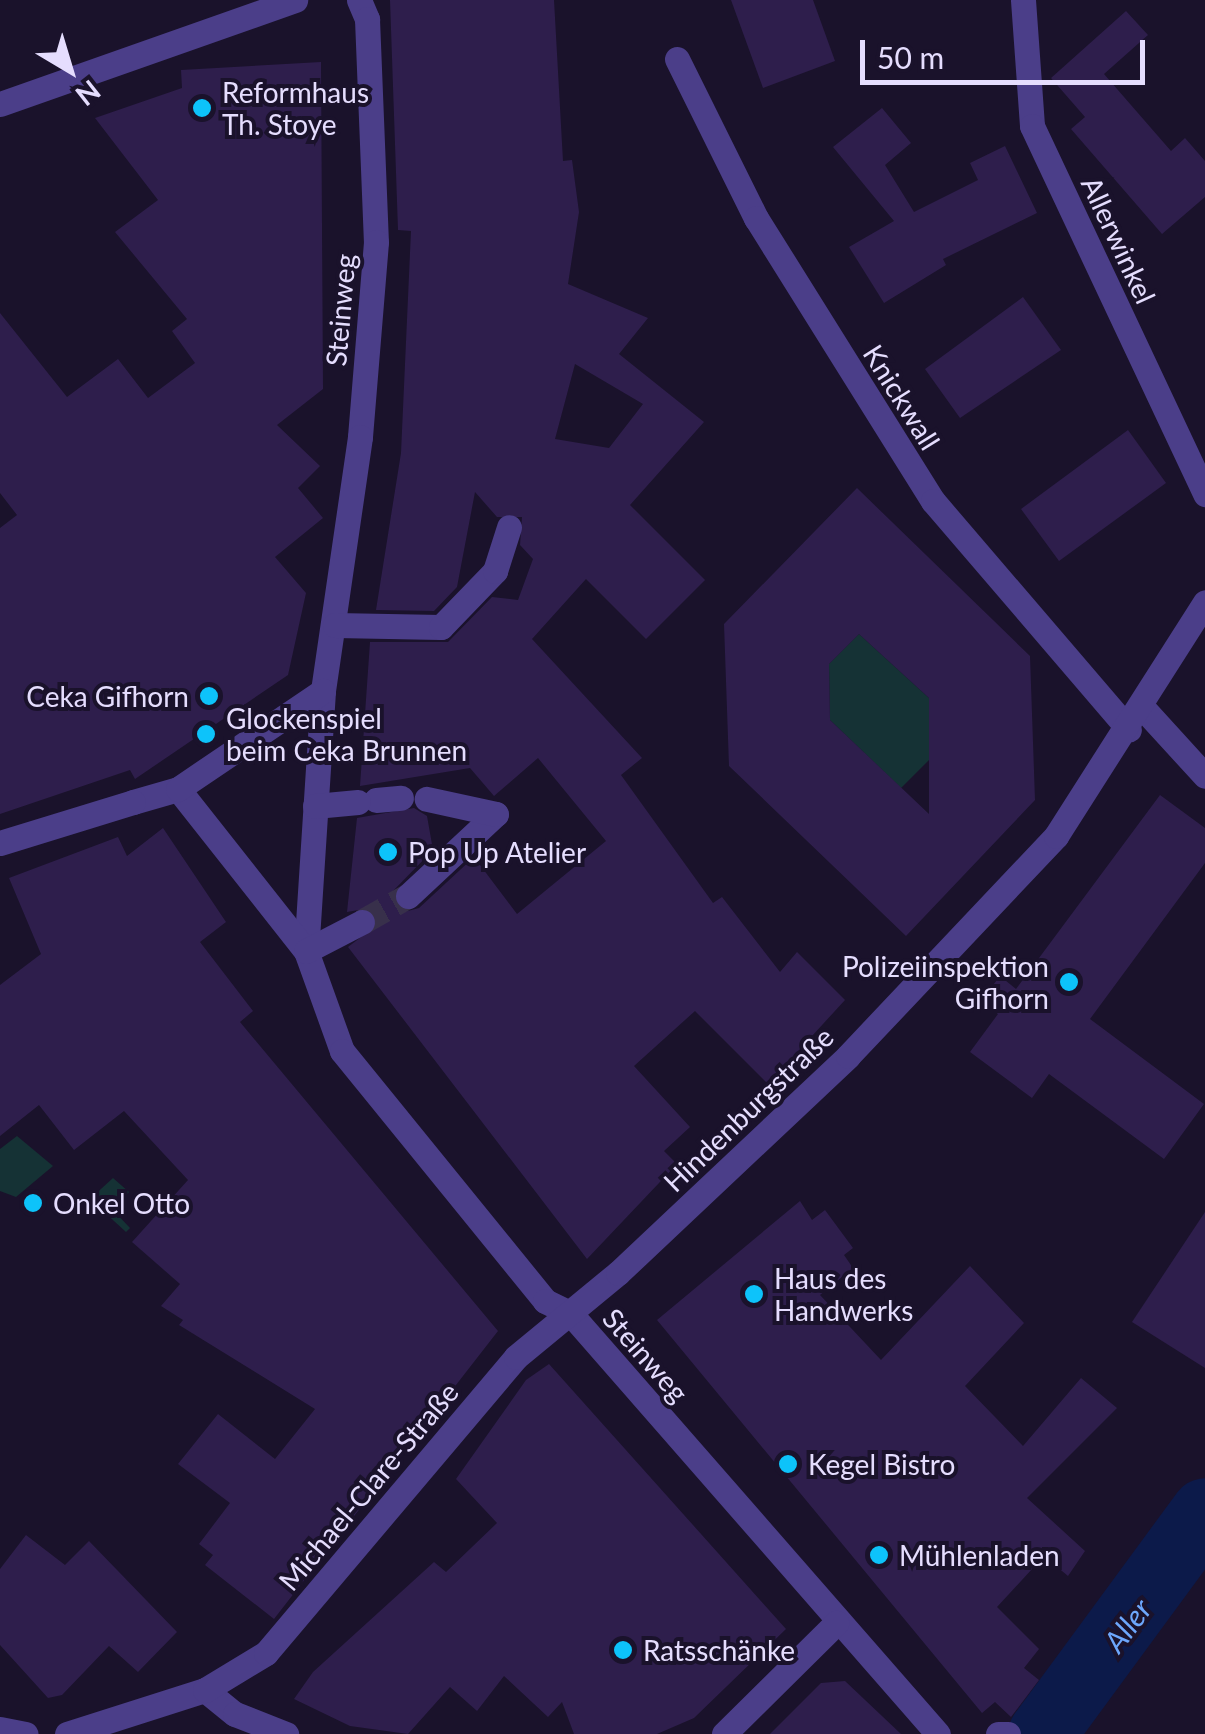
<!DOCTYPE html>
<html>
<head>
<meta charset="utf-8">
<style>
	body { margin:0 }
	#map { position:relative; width:1205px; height:1734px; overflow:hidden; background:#1a122b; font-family:Lato,sans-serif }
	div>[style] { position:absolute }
	.green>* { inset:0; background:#153235 }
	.river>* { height:68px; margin:-34px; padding:0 34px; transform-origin:34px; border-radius:34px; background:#0c1a4a }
	.building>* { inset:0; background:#2e1e4c }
	.pedestrian-tunnel>* { height:25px; margin-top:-12.5px; transform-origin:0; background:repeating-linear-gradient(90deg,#38304b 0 25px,transparent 0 37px) }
	.pedestrian>* { height:25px; margin:-12.5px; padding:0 12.5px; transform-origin:12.5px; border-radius:12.5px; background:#4b3e89 }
	.minor>* { height:25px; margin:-12.5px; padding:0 12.5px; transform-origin:12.5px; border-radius:12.5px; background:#4b3e89 }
	.dots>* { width:28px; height:28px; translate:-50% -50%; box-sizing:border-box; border:5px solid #1a122b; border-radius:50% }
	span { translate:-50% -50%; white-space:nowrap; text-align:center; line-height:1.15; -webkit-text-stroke:8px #1a122b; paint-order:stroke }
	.poi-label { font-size:28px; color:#e5ddfe }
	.left { translate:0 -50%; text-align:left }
	.right { translate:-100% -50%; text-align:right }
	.street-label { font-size:28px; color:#e5ddfe }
	.water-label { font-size:30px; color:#6da7fc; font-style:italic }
	.north { position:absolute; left:20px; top:20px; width:100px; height:100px; -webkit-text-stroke:8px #1a122b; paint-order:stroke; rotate:142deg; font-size:28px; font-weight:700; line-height:40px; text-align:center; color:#e5ddfe }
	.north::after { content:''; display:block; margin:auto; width:35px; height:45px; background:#e5ddfe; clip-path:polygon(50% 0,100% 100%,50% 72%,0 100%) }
	.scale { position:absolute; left:860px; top:40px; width:285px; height:45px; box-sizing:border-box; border:5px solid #e5ddfe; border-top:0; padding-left:12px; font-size:30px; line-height:35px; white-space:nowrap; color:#e5ddfe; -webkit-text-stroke:8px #1a122b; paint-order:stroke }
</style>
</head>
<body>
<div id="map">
	<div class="green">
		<i style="clip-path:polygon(859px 634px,929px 698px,929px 760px,901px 788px,830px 720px,829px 664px)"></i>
		<i style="clip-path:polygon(17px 1136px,53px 1166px,16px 1197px,0 1191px,0 1149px)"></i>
		<i style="clip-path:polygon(113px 1178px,129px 1192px,113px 1210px,130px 1228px,126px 1232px,90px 1199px)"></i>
	</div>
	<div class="river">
		<i style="left:1042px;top:1734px;width:275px;rotate:-53.7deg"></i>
	</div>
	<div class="building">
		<i style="clip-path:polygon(evenodd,390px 0,554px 0,563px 161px,572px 160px,579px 212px,568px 284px,648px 318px,619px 354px,704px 422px,630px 505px,705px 580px,646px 639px,586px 579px,532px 639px,642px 758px,621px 775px,713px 903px,722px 897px,780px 972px,797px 952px,845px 1000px,768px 1084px,695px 1011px,634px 1066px,690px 1127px,664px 1151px,677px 1164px,587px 1259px,348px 947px,378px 924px,370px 908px,347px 912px,357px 818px,414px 808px,427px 816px,433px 850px,392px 892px,404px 912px,419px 908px,474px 857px,517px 914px,606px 841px,538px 758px,494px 796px,470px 768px,360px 786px,370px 642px,448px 642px,492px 597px,518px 600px,533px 559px,520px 545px,522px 517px,497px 517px,475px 492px,457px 587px,434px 611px,376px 610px,401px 453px,411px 231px,398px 230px,390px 0,575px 364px,643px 404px,609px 448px,555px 439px,575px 364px)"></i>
		<i style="clip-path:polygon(731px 0,813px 0,835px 61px,763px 88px)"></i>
		<i style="clip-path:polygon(1126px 11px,1148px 35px,1104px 74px,1171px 151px,1185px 138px,1205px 161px,1205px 197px,1162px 234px,1071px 129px,1085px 117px,1051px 78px)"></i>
		<i style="clip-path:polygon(321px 62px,323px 389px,277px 425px,320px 466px,298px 488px,323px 518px,275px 557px,306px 593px,288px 675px,135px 779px,130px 770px,0 814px,0 528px,17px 515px,0 493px,0 313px,67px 397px,118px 359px,148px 398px,195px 363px,172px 331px,187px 319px,115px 232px,158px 200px,95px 118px,182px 88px,181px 70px)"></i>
		<i style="clip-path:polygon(882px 108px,911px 143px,885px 165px,914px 212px,978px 180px,970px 163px,1005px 146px,1037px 213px,943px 259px,946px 265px,884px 303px,849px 247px,894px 221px,833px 147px)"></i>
		<i style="clip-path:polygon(1023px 297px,1061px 350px,960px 418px,925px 369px)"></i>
		<i style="clip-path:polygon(1128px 430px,1166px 483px,1059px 561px,1021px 509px)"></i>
		<i style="clip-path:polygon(evenodd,857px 488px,1030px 656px,1035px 800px,906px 936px,729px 766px,724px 624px,857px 488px,859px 634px,929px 698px,929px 814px,830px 720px,829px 664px,859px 634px)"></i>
		<i style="clip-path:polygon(1160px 795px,1205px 828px,1205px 863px,1090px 1019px,1204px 1104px,1164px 1159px,1049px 1074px,1032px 1098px,970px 1052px,998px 1014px,981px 1001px,1000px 976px,1016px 989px)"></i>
		<i style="clip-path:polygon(163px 828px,226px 922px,200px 942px,253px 1011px,240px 1022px,498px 1331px,274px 1619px,205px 1565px,213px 1555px,199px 1544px,230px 1503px,178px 1464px,218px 1414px,275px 1459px,315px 1409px,179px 1325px,183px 1320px,161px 1306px,180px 1284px,132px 1242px,188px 1180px,124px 1111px,74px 1150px,39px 1105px,0 1136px,0 985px,41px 954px,9px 878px,118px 837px,127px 856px)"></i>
		<i style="clip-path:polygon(800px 1201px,812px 1220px,825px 1210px,853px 1248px,844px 1255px,853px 1268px,820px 1295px,881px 1360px,970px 1266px,1024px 1323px,965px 1386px,1023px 1446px,1081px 1378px,1117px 1408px,1027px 1498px,1085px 1551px,1068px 1576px,1044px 1556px,997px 1607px,1039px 1649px,1024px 1668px,1039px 1680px,1011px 1717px,995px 1702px,982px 1713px,657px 1320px)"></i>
		<i style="clip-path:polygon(1205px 1212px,1205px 1368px,1132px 1322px)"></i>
		<i style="clip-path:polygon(549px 1364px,786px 1629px,694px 1718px,657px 1734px,574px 1734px,562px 1702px,548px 1717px,504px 1676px,477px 1711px,450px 1687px,408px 1734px,350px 1726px,294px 1699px,313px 1672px,434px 1562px,446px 1572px,497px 1523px,456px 1479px,526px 1380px)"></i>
		<i style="clip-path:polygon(26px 1535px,65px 1565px,89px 1541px,177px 1632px,138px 1672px,109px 1646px,62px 1695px,48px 1698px,0 1645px,0 1569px)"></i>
		<i style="clip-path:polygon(845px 1681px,901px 1734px,770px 1734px,821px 1683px)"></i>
	</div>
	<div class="pedestrian-tunnel">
		<i style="left:362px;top:922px;width:53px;rotate:-29.5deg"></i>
	</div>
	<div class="pedestrian">
		<i style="left:359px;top:0;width:21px;rotate:67deg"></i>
		<i style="left:367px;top:19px;width:223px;rotate:87.7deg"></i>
		<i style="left:376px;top:242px;width:196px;rotate:94.7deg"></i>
		<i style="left:360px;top:437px;width:257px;rotate:98.3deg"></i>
		<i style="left:323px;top:691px;width:261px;rotate:93.7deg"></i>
		<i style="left:306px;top:951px;width:106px;rotate:70.2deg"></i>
		<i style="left:342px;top:1051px;width:322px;rotate:50.9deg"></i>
		<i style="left:545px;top:1301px;width:28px;rotate:26deg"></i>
		<i style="left:570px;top:1313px;width:559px;rotate:48.84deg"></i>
		<i style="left:335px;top:625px;width:106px;rotate:1.1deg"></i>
		<i style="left:441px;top:627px;width:78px;rotate:-46deg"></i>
		<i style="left:495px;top:571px;width:46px;rotate:-72.3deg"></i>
		<i style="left:178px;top:789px;width:206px;rotate:51.7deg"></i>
		<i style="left:306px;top:951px;width:63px;rotate:-27.4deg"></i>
		<i style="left:376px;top:800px;width:25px;rotate:-5deg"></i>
		<i style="left:133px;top:802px;width:47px;rotate:-16.1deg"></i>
		<i style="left:178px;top:789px;width:175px;rotate:-34.1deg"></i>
		<i style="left:315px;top:806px;width:43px;rotate:-5.3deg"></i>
		<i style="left:408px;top:896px;width:120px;rotate:-43deg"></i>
		<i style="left:496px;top:814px;width:71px;rotate:-167.7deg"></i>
		<i style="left:724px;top:1734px;width:158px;rotate:-44.7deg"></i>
		<i style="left:998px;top:1734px;width:10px"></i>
	</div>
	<div class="minor">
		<i style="left:1023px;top:0;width:126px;rotate:85.9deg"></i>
		<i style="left:1032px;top:126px;width:407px;rotate:64.8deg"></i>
		<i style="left:677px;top:59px;width:178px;rotate:63.6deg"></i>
		<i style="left:756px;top:218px;width:334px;rotate:58deg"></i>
		<i style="left:933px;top:501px;width:301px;rotate:49.4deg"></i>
		<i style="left:0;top:104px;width:313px;rotate:-19.4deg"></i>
		<i style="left:1142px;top:707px;width:93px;rotate:47.6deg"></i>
		<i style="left:0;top:843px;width:139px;rotate:-17.1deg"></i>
		<i style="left:205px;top:1690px;width:38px;rotate:39deg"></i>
		<i style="left:235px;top:1714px;width:55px;rotate:21.4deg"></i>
		<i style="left:0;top:1729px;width:26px;rotate:11deg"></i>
		<i style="left:67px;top:1734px;width:145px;rotate:-17.7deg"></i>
		<i style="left:205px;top:1690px;width:71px;rotate:-31.2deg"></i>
		<i style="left:266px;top:1653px;width:387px;rotate:-49.8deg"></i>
		<i style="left:516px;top:1357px;width:132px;rotate:-39.5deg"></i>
		<i style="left:618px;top:1273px;width:316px;rotate:-43.3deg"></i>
		<i style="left:848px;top:1056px;width:303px;rotate:-46.6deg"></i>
		<i style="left:1056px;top:836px;width:277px;rotate:-57.5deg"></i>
	</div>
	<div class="dots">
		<i style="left:202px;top:108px;background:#0dc3fa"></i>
		<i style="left:209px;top:696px;background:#0dc3fa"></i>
		<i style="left:206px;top:734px;background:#0dc3fa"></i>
		<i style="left:388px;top:852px;background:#0dc3fa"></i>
		<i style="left:1069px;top:982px;background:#0dc3fa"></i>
		<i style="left:33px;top:1203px;background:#0dc3fa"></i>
		<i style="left:754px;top:1294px;background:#0dc3fa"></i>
		<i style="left:788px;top:1464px;background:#0dc3fa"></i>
		<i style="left:879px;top:1555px;background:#0dc3fa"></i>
		<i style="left:623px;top:1650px;background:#0dc3fa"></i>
	</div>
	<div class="poi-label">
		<span class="left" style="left:222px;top:108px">Reformhaus<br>Th. Stoye</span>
		<span class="right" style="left:189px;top:696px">Ceka Gifhorn</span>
		<span class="left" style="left:226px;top:734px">Glockenspiel<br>beim Ceka Brunnen</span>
		<span class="left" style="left:408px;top:852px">Pop Up Atelier</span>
		<span class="right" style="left:1049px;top:982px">Polizeiinspektion<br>Gifhorn</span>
		<span class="left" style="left:53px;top:1203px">Onkel Otto</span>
		<span class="left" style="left:774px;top:1294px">Haus des<br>Handwerks</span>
		<span class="left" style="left:808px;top:1464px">Kegel Bistro</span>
		<span class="left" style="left:899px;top:1555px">Mühlenladen</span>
		<span class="left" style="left:643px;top:1650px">Ratsschänke</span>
	</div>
	<div class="street-label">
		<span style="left:1119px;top:240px;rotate:65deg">Allerwinkel</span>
		<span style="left:340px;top:310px;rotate:-85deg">Steinweg</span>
		<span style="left:902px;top:397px;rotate:58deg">Knickwall</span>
		<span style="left:748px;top:1109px;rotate:-44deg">Hindenburgstraße</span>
		<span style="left:646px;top:1355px;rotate:49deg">Steinweg</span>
		<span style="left:368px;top:1486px;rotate:-50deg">Michael-Clare-Straße</span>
	</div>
	<div class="water-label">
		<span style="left:1127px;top:1625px;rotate:-53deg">Aller</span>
	</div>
	<div class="north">N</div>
	<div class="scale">50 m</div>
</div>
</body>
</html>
